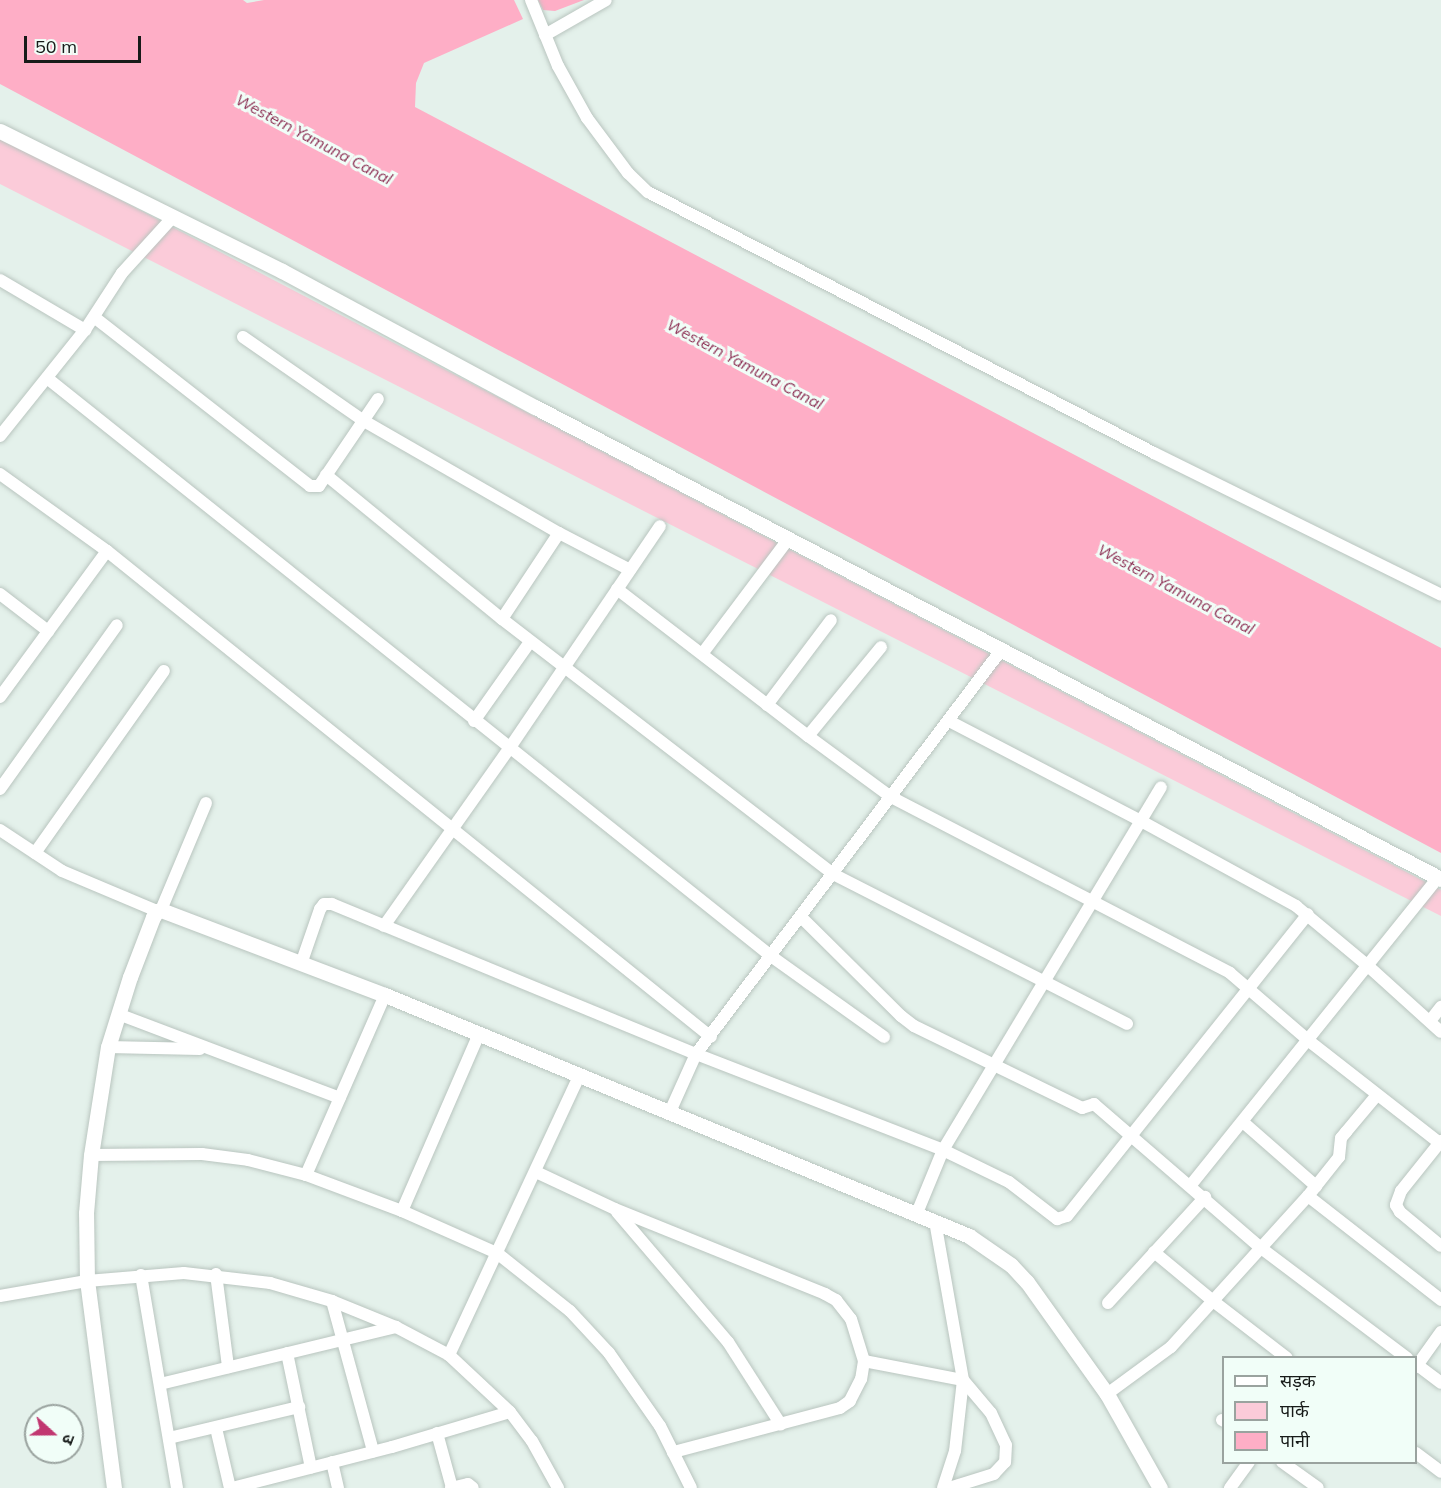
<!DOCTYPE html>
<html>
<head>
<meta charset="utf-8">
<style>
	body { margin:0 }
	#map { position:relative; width:1441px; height:1488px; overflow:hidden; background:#e4f1eb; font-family:Mulish,"Noto Sans Devanagari",sans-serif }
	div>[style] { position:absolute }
	.green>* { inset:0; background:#fbcbd9 }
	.water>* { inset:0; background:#feaec6 }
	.roads { filter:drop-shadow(0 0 2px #b9c5bf) drop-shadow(0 0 2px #b9c5bf) }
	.minor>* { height:12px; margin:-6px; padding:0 6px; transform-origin:6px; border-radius:6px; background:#fff }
	.tertiary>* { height:15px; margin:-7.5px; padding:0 7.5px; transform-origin:7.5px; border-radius:7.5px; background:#fff }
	span { translate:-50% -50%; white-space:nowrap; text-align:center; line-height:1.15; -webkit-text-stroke:6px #f1fef8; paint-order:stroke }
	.water-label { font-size:16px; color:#8d3155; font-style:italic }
	.legend { position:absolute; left:1222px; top:1356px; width:195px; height:108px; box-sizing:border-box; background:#f1fef8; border:2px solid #9aa39f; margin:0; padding:8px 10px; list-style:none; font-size:18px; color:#171b19 }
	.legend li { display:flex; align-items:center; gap:12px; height:30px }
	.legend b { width:30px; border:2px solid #9aa39f }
	.north { position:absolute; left:24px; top:1404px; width:60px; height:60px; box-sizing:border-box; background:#f1fef8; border:2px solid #9aa39f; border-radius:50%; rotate:111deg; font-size:16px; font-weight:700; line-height:24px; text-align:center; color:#171b19 }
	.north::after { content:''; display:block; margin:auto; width:21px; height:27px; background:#c13770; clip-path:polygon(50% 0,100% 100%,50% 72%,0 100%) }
	.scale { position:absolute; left:24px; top:36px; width:117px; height:27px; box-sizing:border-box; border:3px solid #171b19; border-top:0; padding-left:8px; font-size:18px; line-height:21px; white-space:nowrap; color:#171b19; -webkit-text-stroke:4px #f1fef8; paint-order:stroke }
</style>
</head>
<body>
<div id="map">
	<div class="green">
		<i style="clip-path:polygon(0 137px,1441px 890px,1441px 916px,0 184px)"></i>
	</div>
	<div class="water">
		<i style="clip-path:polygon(0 0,243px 0,247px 3px,264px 0,514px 0,523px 19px,424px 63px,416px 83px,415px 107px,1441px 648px,1441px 853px,0 84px)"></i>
		<i style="clip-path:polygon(538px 0,584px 0,555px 11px,543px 10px)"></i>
	</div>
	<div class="roads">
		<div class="minor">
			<i style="left:531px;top:0;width:71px;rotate:67.8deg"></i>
			<i style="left:558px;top:66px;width:60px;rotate:60.9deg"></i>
			<i style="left:587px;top:118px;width:69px;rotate:53.3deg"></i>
			<i style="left:628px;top:173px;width:28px;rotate:44deg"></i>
			<i style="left:648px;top:192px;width:569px;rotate:27.29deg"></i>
			<i style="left:1154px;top:453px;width:320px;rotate:26.3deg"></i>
			<i style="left:545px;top:35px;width:70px;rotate:-29.8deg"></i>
			<i style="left:0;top:280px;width:99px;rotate:30.5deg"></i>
			<i style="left:94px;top:317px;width:274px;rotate:38deg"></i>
			<i style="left:310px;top:486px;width:9px"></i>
			<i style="left:319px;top:486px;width:105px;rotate:-55.9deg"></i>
			<i style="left:243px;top:337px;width:147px;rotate:34.8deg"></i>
			<i style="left:364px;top:421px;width:225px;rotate:29.9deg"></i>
			<i style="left:559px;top:533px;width:80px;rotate:27.5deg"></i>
			<i style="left:47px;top:378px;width:926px;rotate:38.6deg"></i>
			<i style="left:771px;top:956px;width:139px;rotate:35.6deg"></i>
			<i style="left:0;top:436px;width:136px;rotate:-51.3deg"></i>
			<i style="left:85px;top:330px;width:68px;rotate:-57deg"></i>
			<i style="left:122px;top:273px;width:76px;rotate:-47.7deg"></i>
			<i style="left:0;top:474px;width:132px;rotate:35.7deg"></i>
			<i style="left:107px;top:551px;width:775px;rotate:38.82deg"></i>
			<i style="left:326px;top:475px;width:227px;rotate:39.3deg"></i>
			<i style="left:502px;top:619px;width:418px;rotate:37.6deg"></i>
			<i style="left:833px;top:874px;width:330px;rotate:27deg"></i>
			<i style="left:617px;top:589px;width:241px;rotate:37.6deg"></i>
			<i style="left:808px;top:736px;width:103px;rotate:36.3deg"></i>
			<i style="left:891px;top:797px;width:382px;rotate:27.4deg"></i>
			<i style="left:1230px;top:973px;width:104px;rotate:40.7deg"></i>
			<i style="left:1309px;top:1041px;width:167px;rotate:38deg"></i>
			<i style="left:0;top:594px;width:61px;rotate:37.6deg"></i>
			<i style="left:502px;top:619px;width:103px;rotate:-56.5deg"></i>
			<i style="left:702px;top:654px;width:145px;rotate:-53.1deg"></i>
			<i style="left:0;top:697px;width:181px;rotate:-53.8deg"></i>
			<i style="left:767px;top:705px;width:106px;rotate:-53deg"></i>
			<i style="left:474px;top:721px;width:97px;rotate:-54.7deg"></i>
			<i style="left:949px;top:721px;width:216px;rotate:27.5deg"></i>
			<i style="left:1141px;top:821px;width:177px;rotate:28.7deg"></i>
			<i style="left:1296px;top:906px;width:94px;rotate:39.8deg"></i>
			<i style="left:1368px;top:966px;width:98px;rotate:42.1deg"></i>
			<i style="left:808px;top:736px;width:115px;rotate:-50.6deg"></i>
			<i style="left:0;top:789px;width:201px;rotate:-54.5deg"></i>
			<i style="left:0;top:830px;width:74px;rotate:33.5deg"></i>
			<i style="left:62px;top:871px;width:103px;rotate:22.8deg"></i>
			<i style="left:35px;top:853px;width:223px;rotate:-54.7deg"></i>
			<i style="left:161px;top:910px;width:116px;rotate:-67.2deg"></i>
			<i style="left:801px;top:917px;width:141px;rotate:44.7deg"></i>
			<i style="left:901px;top:1016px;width:16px;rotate:38deg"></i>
			<i style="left:914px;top:1026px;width:187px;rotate:26deg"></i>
			<i style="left:1082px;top:1108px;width:13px;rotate:-18deg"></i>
			<i style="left:1094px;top:1104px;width:221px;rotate:40.8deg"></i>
			<i style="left:1261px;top:1248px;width:183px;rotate:37deg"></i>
			<i style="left:384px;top:926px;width:217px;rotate:-54.8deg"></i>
			<i style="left:509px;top:749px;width:269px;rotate:-55.9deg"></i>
			<i style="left:301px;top:964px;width:58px;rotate:-70.9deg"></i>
			<i style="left:320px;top:909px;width:6px;rotate:-51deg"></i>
			<i style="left:324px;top:904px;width:8px"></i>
			<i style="left:332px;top:904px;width:394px;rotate:22.4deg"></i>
			<i style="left:696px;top:1054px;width:265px;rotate:21.2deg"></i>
			<i style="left:943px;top:1150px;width:73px;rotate:25.9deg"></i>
			<i style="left:1009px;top:1182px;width:61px;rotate:37.6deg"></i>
			<i style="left:1057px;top:1219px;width:10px;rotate:-17deg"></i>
			<i style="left:1067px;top:1216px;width:386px;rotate:-51.4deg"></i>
			<i style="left:118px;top:1014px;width:237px;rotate:20.7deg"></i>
			<i style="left:1430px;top:1021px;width:18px;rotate:-52deg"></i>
			<i style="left:108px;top:1047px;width:92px;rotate:1.2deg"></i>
			<i style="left:669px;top:1114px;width:66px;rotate:-65.8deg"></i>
			<i style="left:696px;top:1054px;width:508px;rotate:-52.93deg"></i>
			<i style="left:1244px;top:1123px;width:96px;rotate:41.2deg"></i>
			<i style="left:1441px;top:1141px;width:64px;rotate:128.7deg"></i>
			<i style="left:1401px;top:1191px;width:15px;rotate:110deg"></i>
			<i style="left:1396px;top:1205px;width:8px;rotate:60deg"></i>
			<i style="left:1400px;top:1212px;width:53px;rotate:39.7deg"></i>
			<i style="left:91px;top:1155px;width:111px;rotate:-0.5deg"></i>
			<i style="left:202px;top:1154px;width:46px;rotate:7.4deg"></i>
			<i style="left:248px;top:1160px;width:60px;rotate:14.5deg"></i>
			<i style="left:306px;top:1175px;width:103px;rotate:20.6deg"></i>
			<i style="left:402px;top:1211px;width:104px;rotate:23.9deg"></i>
			<i style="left:497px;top:1253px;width:93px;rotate:38.5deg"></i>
			<i style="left:570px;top:1311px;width:57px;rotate:47.1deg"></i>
			<i style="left:609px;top:1353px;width:89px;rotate:55.1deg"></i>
			<i style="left:660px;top:1426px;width:69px;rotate:63.4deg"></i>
			<i style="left:536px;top:1172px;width:87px;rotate:25.1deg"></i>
			<i style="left:615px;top:1209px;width:227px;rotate:22deg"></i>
			<i style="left:825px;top:1294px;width:13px;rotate:29deg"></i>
			<i style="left:836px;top:1300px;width:24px;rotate:52deg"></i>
			<i style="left:851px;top:1319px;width:44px;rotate:72.8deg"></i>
			<i style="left:864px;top:1361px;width:18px;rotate:99deg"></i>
			<i style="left:861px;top:1379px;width:25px;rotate:117deg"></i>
			<i style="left:850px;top:1401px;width:12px;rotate:145deg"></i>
			<i style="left:840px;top:1408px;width:173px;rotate:165.2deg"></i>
			<i style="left:306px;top:1175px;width:197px;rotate:-66.3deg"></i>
			<i style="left:1190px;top:1186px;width:395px;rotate:-51.2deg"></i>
			<i style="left:1308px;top:1196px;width:169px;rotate:38deg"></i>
			<i style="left:402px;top:1211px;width:193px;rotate:-66.5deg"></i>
			<i style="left:617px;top:1212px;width:171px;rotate:49.5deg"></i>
			<i style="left:728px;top:1342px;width:98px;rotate:57.4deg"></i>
			<i style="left:917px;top:1213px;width:68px;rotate:-67.6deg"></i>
			<i style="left:943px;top:1150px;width:423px;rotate:-59deg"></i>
			<i style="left:935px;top:1221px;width:161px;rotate:80deg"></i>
			<i style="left:963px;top:1380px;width:71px;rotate:96.4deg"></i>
			<i style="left:955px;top:1451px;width:39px;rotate:108deg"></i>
			<i style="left:1154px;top:1252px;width:77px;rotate:39.7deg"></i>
			<i style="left:1213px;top:1301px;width:93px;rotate:37.6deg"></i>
			<i style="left:216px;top:1274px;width:94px;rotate:82.6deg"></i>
			<i style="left:141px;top:1275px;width:216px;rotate:80.4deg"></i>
			<i style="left:0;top:1296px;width:88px;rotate:-9.8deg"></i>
			<i style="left:87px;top:1281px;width:97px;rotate:-4.7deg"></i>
			<i style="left:184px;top:1273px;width:87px;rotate:6.6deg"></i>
			<i style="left:270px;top:1283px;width:65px;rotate:16.2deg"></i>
			<i style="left:332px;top:1301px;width:69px;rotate:22.1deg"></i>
			<i style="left:396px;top:1327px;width:60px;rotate:27.8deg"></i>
			<i style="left:449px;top:1355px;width:83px;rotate:43.1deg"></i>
			<i style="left:510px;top:1412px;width:36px;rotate:53deg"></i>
			<i style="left:532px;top:1441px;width:54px;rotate:61deg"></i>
			<i style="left:332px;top:1301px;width:156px;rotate:74.7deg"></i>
			<i style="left:1108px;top:1303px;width:144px;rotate:-47.5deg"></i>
			<i style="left:287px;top:1353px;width:117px;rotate:78.2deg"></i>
			<i style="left:449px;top:1355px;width:308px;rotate:-65deg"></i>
			<i style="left:864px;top:1361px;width:101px;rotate:10.9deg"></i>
			<i style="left:963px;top:1380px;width:43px;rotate:49.7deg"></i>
			<i style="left:991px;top:1413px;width:35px;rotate:65deg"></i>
			<i style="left:1006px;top:1445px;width:17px;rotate:93deg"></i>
			<i style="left:1005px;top:1462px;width:16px;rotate:133deg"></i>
			<i style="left:994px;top:1474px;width:47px;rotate:162.7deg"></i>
			<i style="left:1416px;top:1364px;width:31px;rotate:37deg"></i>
			<i style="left:1416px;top:1367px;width:43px;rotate:-54.5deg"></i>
			<i style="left:160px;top:1384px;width:243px;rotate:-13.6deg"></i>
			<i style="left:1107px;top:1394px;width:79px;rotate:-36.3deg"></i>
			<i style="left:1171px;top:1347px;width:204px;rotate:-47.8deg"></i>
			<i style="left:1308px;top:1196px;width:50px;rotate:-51.5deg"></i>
			<i style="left:1339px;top:1157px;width:19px;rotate:-84deg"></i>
			<i style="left:1341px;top:1138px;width:8px;rotate:-50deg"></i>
			<i style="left:1346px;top:1132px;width:48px;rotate:-50deg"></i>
			<i style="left:1222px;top:1420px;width:2px;rotate:27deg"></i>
			<i style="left:216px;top:1428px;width:62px;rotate:76.9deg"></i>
			<i style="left:437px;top:1433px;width:57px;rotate:74.7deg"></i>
			<i style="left:169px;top:1438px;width:134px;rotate:-13.4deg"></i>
			<i style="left:1416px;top:1453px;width:31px;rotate:37deg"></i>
			<i style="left:332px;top:1462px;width:27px;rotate:77deg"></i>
			<i style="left:1282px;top:1462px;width:44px;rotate:35.8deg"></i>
			<i style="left:232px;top:1488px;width:165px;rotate:-14.4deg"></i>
			<i style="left:392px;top:1447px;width:123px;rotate:-16.5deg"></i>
			<i style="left:451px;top:1488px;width:17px;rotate:-13deg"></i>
			<i style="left:468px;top:1484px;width:6px;rotate:39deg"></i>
			<i style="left:1230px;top:1488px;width:32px;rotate:-54deg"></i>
		</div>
		<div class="tertiary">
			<i style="left:0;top:131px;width:315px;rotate:26.4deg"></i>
			<i style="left:282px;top:271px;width:287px;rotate:28.3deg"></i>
			<i style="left:535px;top:407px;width:1022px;rotate:27.52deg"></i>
			<i style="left:114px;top:1488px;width:209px;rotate:-97.4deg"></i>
			<i style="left:87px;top:1281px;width:68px;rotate:-90.8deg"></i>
			<i style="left:86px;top:1213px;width:58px;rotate:-85.1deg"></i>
			<i style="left:91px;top:1155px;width:109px;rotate:-81.1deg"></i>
			<i style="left:108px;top:1047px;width:73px;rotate:-72.6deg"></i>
			<i style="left:130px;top:977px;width:64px;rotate:-69deg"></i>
			<i style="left:153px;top:917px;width:7px;rotate:-56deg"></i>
			<i style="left:157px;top:911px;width:4px;rotate:-14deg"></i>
			<i style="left:161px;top:910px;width:240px;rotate:20.8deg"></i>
			<i style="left:385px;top:995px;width:632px;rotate:22.42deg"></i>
			<i style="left:969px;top:1236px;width:51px;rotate:34.6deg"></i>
			<i style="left:1011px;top:1265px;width:23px;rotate:47deg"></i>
			<i style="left:1027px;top:1282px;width:138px;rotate:54.5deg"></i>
			<i style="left:1107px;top:1394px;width:108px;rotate:60.6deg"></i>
		</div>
	</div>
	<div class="water-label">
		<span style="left:314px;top:139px;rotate:28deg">Western Yamuna Canal</span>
		<span style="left:745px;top:364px;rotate:28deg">Western Yamuna Canal</span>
		<span style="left:1176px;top:589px;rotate:28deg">Western Yamuna Canal</span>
	</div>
	<ul class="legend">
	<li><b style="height:8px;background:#fff"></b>सड़क</li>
	<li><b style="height:16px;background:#fbcbd9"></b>पार्क</li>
	<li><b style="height:16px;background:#feaec6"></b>पानी</li>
	</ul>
	<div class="north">उ</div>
	<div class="scale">50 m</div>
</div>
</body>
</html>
